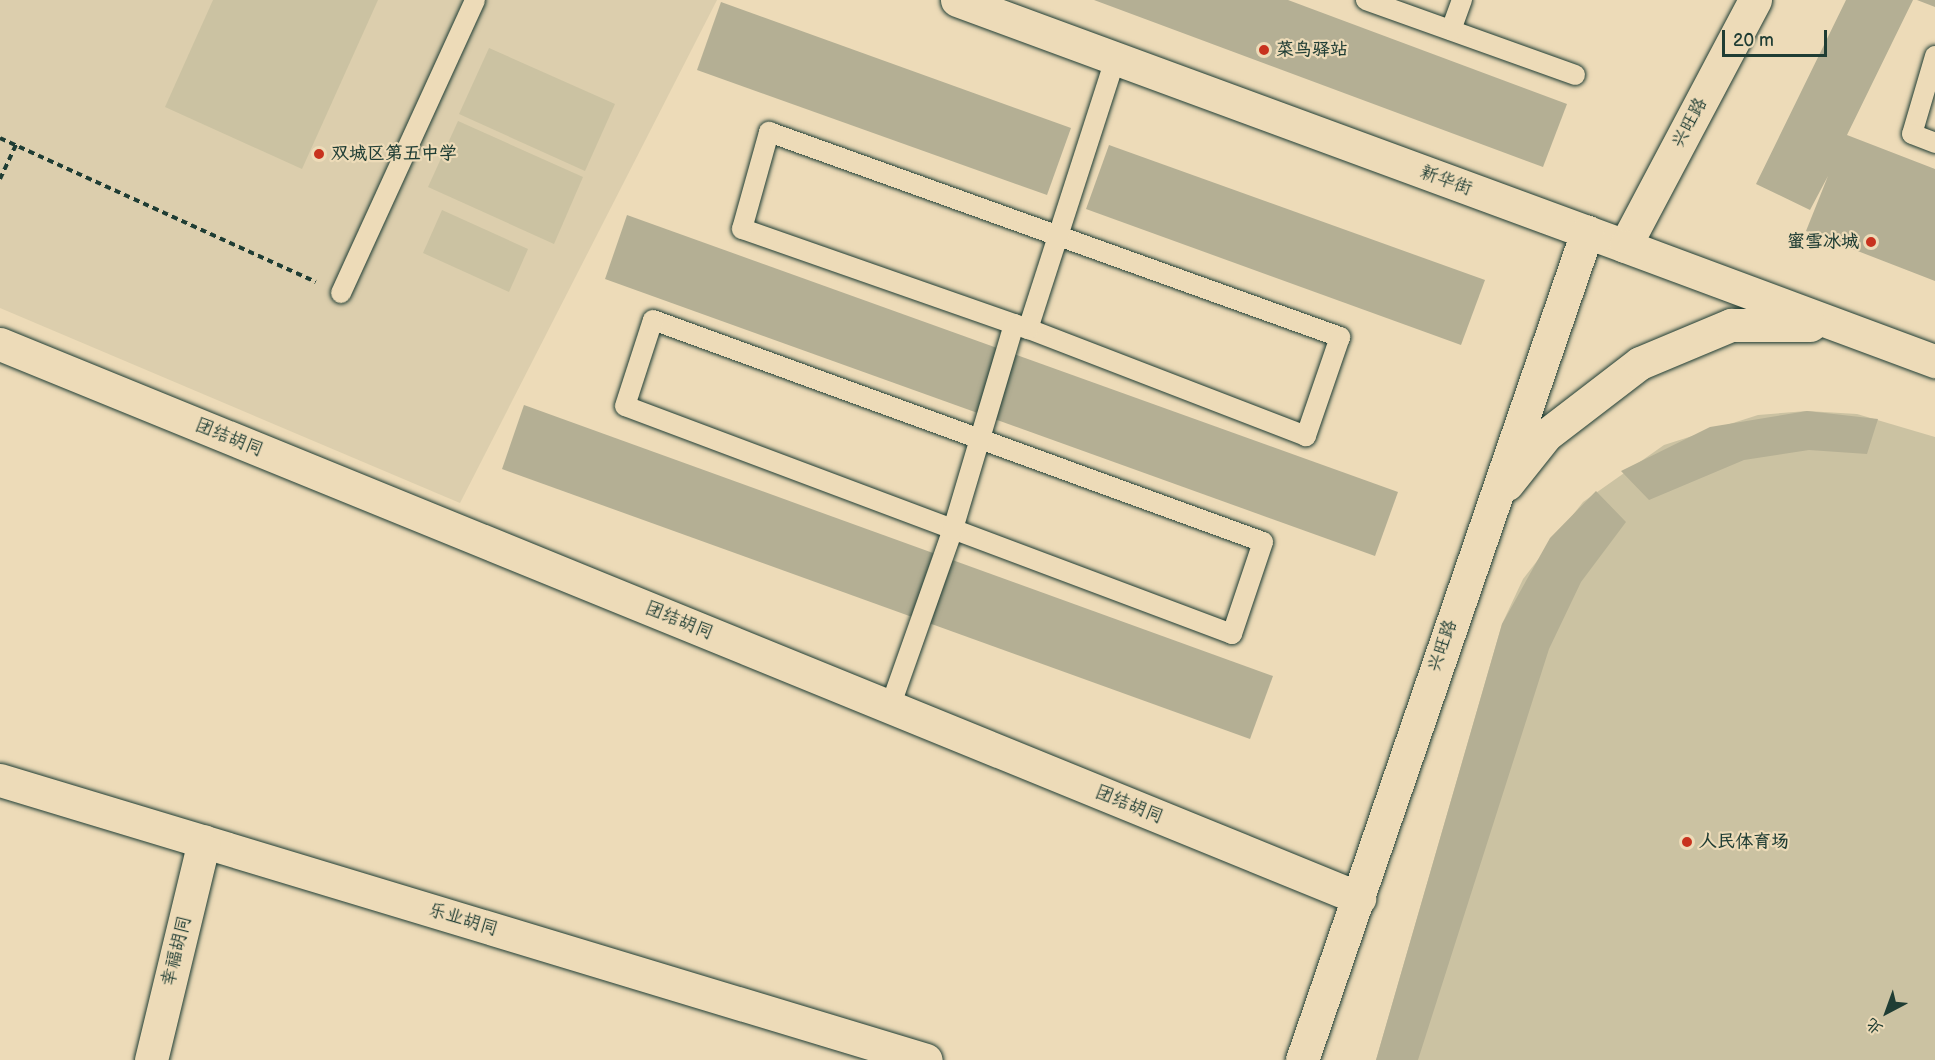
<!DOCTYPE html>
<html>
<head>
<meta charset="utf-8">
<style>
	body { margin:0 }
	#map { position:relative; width:1935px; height:1060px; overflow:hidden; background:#eddbb8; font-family:"Balsamiq Sans","LXGW WenKai TC",sans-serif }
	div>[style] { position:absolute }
	.built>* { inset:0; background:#dccead }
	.green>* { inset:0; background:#cbc2a2 }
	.building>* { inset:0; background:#b4af94 }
	.path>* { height:4px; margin-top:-2px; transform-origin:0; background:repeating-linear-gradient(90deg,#1f3d34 0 6px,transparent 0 10.5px) }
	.roads { filter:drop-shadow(0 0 2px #1f3d34) drop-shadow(0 0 2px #1f3d34) }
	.lane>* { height:20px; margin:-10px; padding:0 10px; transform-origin:10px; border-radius:10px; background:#eddbb8 }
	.street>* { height:33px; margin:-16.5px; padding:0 16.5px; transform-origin:16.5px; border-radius:16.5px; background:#eddbb8 }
	.secondary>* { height:33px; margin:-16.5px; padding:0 16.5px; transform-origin:16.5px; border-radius:16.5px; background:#eddbb8 }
	.dots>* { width:16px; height:16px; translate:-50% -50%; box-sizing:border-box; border:3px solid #eddbb8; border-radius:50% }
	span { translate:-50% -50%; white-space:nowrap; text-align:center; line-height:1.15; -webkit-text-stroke:4.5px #eddbb8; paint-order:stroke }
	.poi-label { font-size:18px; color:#1f3d34; font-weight:700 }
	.left { translate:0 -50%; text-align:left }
	.right { translate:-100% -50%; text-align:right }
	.street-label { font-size:18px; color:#1f3d34 }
	.north { position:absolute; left:1857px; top:982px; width:60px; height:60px; -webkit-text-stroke:4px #eddbb8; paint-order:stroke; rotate:221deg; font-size:16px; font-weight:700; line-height:24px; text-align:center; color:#1f3d34 }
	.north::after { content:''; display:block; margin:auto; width:21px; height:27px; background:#1f3d34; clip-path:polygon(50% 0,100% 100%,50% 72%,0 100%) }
	.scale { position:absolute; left:1722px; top:30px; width:105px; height:27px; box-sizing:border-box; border:3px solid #1f3d34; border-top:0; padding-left:8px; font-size:18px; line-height:21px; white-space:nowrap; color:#1f3d34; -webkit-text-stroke:4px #eddbb8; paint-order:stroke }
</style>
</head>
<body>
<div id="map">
	<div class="built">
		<i style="clip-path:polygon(0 0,717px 0,460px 503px,0 308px)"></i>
	</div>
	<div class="green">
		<i style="clip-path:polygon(213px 0,378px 0,302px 169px,165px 107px)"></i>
		<i style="clip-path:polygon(489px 48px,615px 104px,585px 171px,459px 114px)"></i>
		<i style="clip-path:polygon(458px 121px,583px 177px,554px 244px,428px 187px)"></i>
		<i style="clip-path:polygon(442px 210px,528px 249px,509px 292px,423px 253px)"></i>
		<i style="clip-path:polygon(1807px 411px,1857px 414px,1935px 437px,1935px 1060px,1376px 1060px,1502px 624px,1523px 579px,1583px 502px,1664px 445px,1758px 415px)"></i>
	</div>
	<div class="building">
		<i style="clip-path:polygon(1094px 0,1288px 0,1567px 104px,1543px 167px)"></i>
		<i style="clip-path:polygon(1846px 0,1913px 0,1847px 135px,1935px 169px,1935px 281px,1806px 231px,1828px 176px,1810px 210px,1756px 184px)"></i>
		<i style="clip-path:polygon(1918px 0,1935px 0,1935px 7px,1917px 0)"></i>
		<i style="clip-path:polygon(721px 2px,1071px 128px,1047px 195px,697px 70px)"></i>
		<i style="clip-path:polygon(1109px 145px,1485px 280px,1461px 345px,1086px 209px)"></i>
		<i style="clip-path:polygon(627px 215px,1398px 492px,1375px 556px,605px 279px)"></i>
		<i style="clip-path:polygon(524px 405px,1273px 676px,1250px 739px,502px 469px)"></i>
		<i style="clip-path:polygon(1807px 411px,1878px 419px,1867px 454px,1809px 450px,1744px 460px,1649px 500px,1621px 471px,1710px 427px)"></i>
		<i style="clip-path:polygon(1596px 491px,1626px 522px,1581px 582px,1549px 649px,1418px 1060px,1376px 1060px,1502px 624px,1550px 538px)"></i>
	</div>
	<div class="path">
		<i style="left:0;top:138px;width:347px;rotate:24.5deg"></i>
		<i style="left:0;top:179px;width:38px;rotate:-65deg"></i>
	</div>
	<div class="roads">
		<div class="lane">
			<i style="left:1366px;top:0;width:222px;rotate:19.7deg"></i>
			<i style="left:1451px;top:30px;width:32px;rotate:-70deg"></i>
			<i style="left:1935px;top:56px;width:81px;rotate:106.4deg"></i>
			<i style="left:1912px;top:134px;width:25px;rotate:21deg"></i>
			<i style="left:769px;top:132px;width:607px;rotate:19.75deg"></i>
			<i style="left:1340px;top:337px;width:105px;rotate:109deg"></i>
			<i style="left:1306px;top:436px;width:298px;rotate:-158.9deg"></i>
			<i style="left:1028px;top:329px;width:303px;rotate:-160.7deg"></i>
			<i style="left:742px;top:229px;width:101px;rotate:-74.4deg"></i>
			<i style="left:341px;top:293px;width:322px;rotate:-65.4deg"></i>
			<i style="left:653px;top:320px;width:649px;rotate:20deg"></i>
			<i style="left:1263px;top:542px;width:97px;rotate:108.6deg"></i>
			<i style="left:1232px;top:634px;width:648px;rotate:-159.41deg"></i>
			<i style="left:625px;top:406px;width:90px;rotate:-72deg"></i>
			<i style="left:1028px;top:329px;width:283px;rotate:-72.1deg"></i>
			<i style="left:890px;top:707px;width:189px;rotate:-70.5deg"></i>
			<i style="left:953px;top:529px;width:214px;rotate:-73.4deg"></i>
		</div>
		<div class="street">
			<i style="left:957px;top:0;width:712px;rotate:20.22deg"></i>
			<i style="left:0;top:344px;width:1468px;rotate:22.18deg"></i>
			<i style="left:0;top:780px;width:967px;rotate:16.82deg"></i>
			<i style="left:151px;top:1060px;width:225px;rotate:-76.4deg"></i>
		</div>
		<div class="secondary">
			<i style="left:1755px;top:0;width:278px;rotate:117.9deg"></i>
			<i style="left:1625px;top:246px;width:331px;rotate:20.4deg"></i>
			<i style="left:1507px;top:484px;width:63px;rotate:-51.5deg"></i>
			<i style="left:1546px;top:435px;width:118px;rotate:-37.5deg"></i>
			<i style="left:1640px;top:363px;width:99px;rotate:-22.7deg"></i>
			<i style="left:1731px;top:325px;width:79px"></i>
			<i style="left:1302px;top:1060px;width:876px;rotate:-71.01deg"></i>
		</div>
	</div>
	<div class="dots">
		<i style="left:1264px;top:50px;background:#c8321e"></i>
		<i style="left:319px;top:154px;background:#c8321e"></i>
		<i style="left:1871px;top:242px;background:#c8321e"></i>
		<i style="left:1687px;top:842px;background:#c8321e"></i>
	</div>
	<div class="poi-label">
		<span class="left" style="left:1276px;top:50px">菜鸟驿站</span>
		<span class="left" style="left:331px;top:154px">双城区第五中学</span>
		<span class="right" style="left:1859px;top:242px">蜜雪冰城</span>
		<span class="left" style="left:1699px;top:842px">人民体育场</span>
	</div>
	<div class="street-label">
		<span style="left:1690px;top:123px;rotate:-62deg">兴旺路</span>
		<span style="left:1446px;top:181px;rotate:20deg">新华街</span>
		<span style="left:229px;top:438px;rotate:22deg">团结胡同</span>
		<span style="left:679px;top:621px;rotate:22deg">团结胡同</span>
		<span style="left:1443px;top:646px;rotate:-71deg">兴旺路</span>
		<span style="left:1129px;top:805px;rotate:22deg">团结胡同</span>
		<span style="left:463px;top:920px;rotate:17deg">乐业胡同</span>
		<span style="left:177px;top:951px;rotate:-76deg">幸福胡同</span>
	</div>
	<div class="north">北</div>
	<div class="scale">20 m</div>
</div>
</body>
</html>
